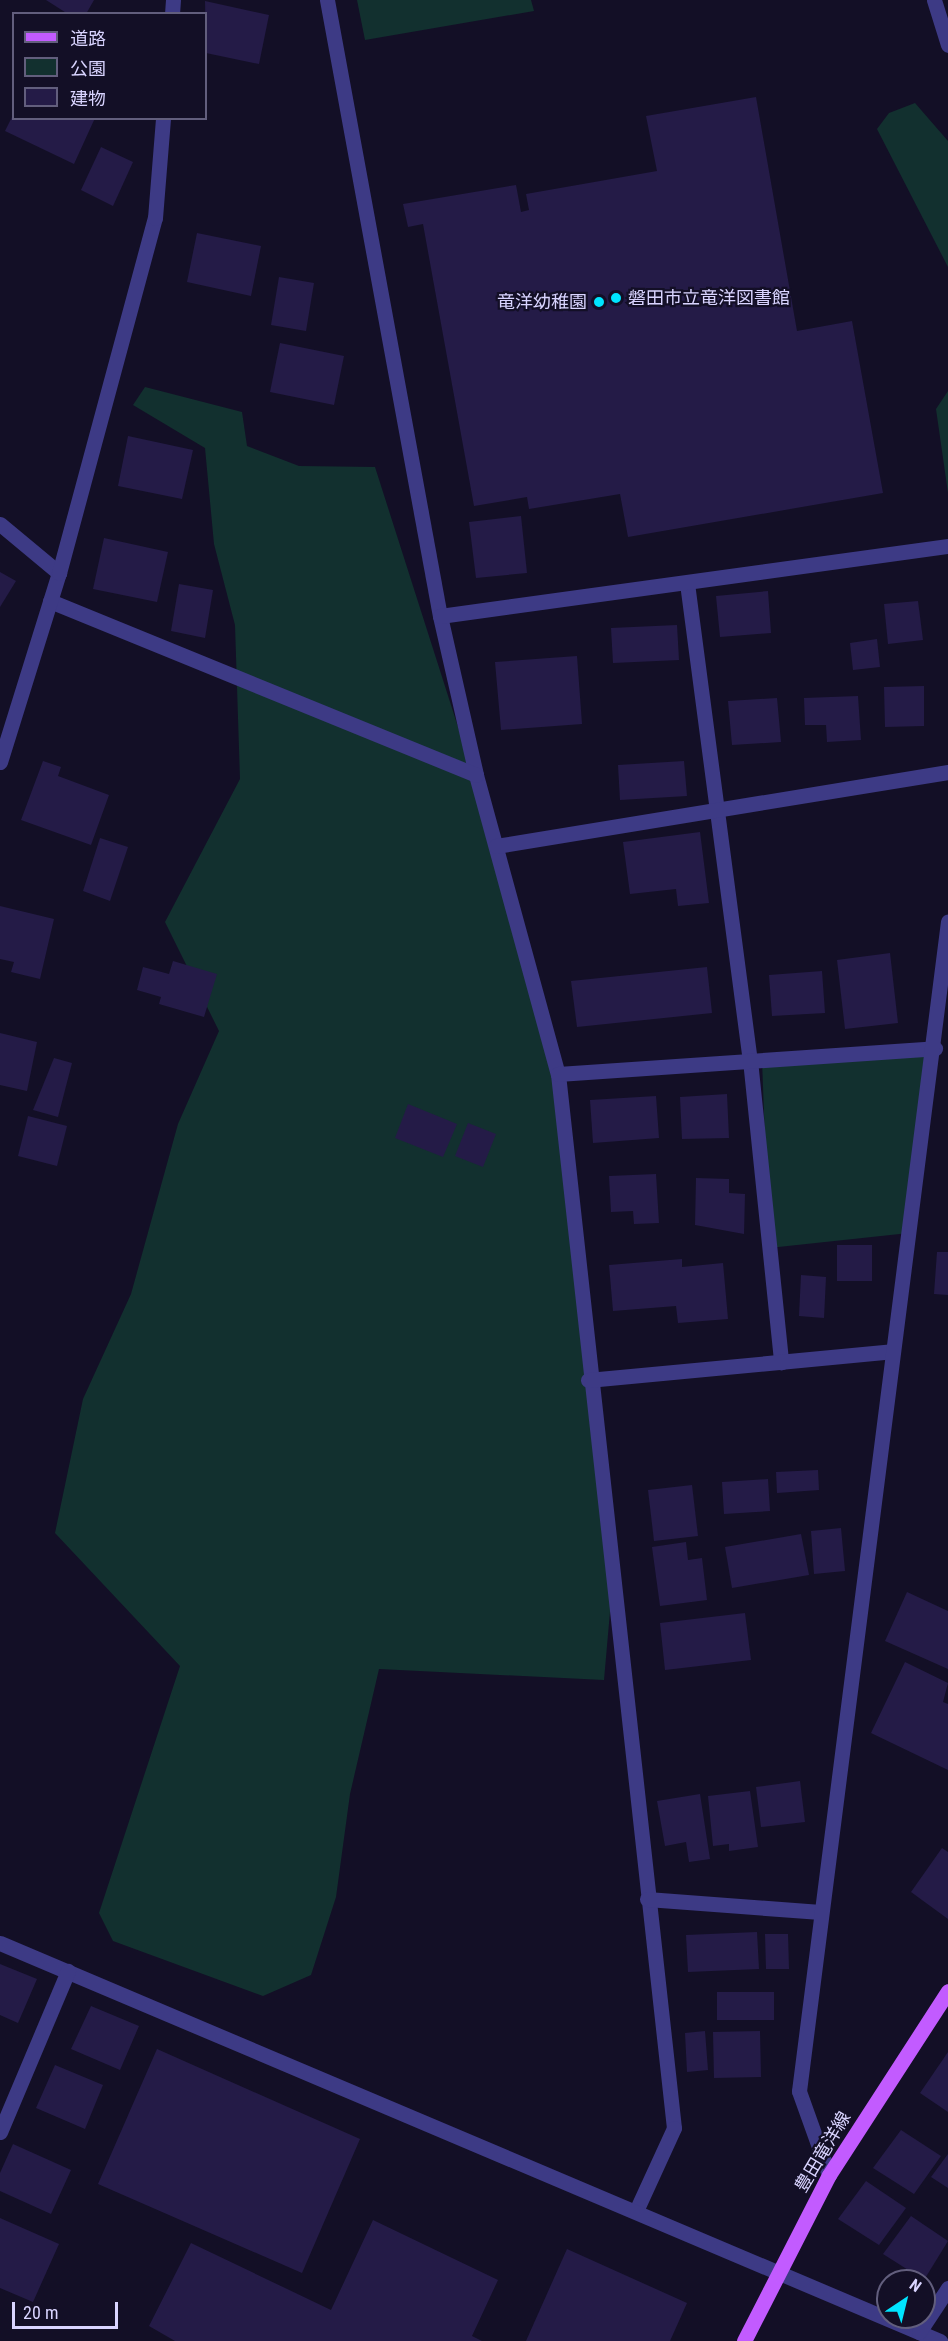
<!DOCTYPE html>
<html>
<head>
<meta charset="utf-8">
<style>
	body { margin:0 }
	#map { position:relative; width:948px; height:2341px; overflow:hidden; background:#130f26; font-family:"Roboto Condensed","Noto Sans JP",sans-serif }
	div>[style] { position:absolute }
	.green>* { inset:0; background:#12302f }
	.building>* { inset:0; background:#241b47 }
	.minor>* { height:15px; margin:-7.5px; padding:0 7.5px; transform-origin:7.5px; border-radius:7.5px; background:#3d3a85 }
	.major>* { height:15px; margin:-7.5px; padding:0 7.5px; transform-origin:7.5px; border-radius:7.5px; background:#c25bff }
	.dots>* { width:16px; height:16px; translate:-50% -50%; box-sizing:border-box; border:3px solid #130f26; border-radius:50% }
	span { translate:-50% -50%; white-space:nowrap; text-align:center; line-height:1.15; -webkit-text-stroke:4.5px #130f26; paint-order:stroke }
	.poi-label { font-size:18px; color:#d9d4ff }
	.left { translate:0 -50%; text-align:left }
	.right { translate:-100% -50%; text-align:right }
	.street-label { font-size:18px; color:#d9d4ff }
	.legend { position:absolute; left:12px; top:12px; width:195px; height:108px; box-sizing:border-box; background:#130f26; border:2px solid #625e7d; margin:0; padding:8px 10px; list-style:none; font-size:18px; color:#d9d4ff }
	.legend li { display:flex; align-items:center; gap:12px; height:30px }
	.legend b { width:30px; border:2px solid #625e7d }
	.north { position:absolute; left:876px; top:2269px; width:60px; height:60px; box-sizing:border-box; background:#130f26; border:2px solid #625e7d; border-radius:50%; rotate:35deg; font-size:16px; font-weight:700; line-height:24px; text-align:center; color:#d9d4ff }
	.north::after { content:''; display:block; margin:auto; width:21px; height:27px; background:#00e5ff; clip-path:polygon(50% 0,100% 100%,50% 72%,0 100%) }
	.scale { position:absolute; left:12px; top:2302px; width:106px; height:27px; box-sizing:border-box; border:3px solid #d9d4ff; border-top:0; padding-left:8px; font-size:18px; line-height:21px; white-space:nowrap; color:#d9d4ff; -webkit-text-stroke:4px #130f26; paint-order:stroke }
</style>
</head>
<body>
<div id="map">
	<div class="green">
		<i style="clip-path:polygon(357px 0,531px 0,534px 11px,365px 40px)"></i>
		<i style="clip-path:polygon(915px 103px,948px 141px,948px 267px,877px 129px,889px 113px)"></i>
		<i style="clip-path:polygon(145px 387px,242px 412px,247px 446px,299px 466px,375px 467px,496px 846px,558px 1074px,612px 1589px,604px 1680px,379px 1669px,350px 1794px,336px 1897px,311px 1975px,263px 1996px,113px 1941px,99px 1913px,180px 1666px,55px 1533px,83px 1399px,131px 1294px,178px 1124px,219px 1031px,165px 922px,240px 779px,235px 625px,214px 544px,205px 448px,133px 405px)"></i>
		<i style="clip-path:polygon(948px 391px,948px 493px,936px 409px)"></i>
		<i style="clip-path:polygon(935px 1048px,909px 1233px,769px 1248px,762px 1060px)"></i>
	</div>
	<div class="building">
		<i style="clip-path:polygon(46px 0,94px 0,86px 14px,68px 14px)"></i>
		<i style="clip-path:polygon(205px 1px,269px 15px,259px 64px,206px 53px)"></i>
		<i style="clip-path:polygon(756px 97px,797px 331px,852px 321px,883px 493px,628px 537px,620px 494px,529px 509px,527px 497px,474px 506px,423px 224px,408px 227px,403px 204px,516px 185px,521px 212px,529px 210px,526px 194px,657px 171px,646px 116px)"></i>
		<i style="clip-path:polygon(14px 113px,14px 118px,95px 118px,74px 164px,5px 131px)"></i>
		<i style="clip-path:polygon(101px 147px,133px 162px,113px 206px,81px 190px)"></i>
		<i style="clip-path:polygon(197px 233px,261px 246px,251px 296px,187px 282px)"></i>
		<i style="clip-path:polygon(279px 277px,314px 283px,306px 331px,271px 325px)"></i>
		<i style="clip-path:polygon(280px 343px,344px 356px,334px 405px,270px 392px)"></i>
		<i style="clip-path:polygon(128px 436px,193px 450px,182px 499px,118px 486px)"></i>
		<i style="clip-path:polygon(521px 516px,527px 573px,476px 578px,469px 522px)"></i>
		<i style="clip-path:polygon(104px 538px,168px 552px,157px 602px,93px 589px)"></i>
		<i style="clip-path:polygon(0 572px,16px 581px,0 607px)"></i>
		<i style="clip-path:polygon(179px 584px,213px 590px,205px 638px,171px 631px)"></i>
		<i style="clip-path:polygon(768px 591px,771px 633px,720px 637px,716px 596px)"></i>
		<i style="clip-path:polygon(918px 601px,923px 640px,888px 644px,884px 604px)"></i>
		<i style="clip-path:polygon(677px 625px,679px 660px,613px 663px,611px 628px)"></i>
		<i style="clip-path:polygon(877px 639px,880px 667px,853px 670px,850px 643px)"></i>
		<i style="clip-path:polygon(577px 656px,582px 724px,501px 730px,495px 662px)"></i>
		<i style="clip-path:polygon(924px 686px,924px 726px,885px 727px,884px 687px)"></i>
		<i style="clip-path:polygon(858px 696px,861px 740px,827px 742px,826px 725px,805px 725px,804px 698px)"></i>
		<i style="clip-path:polygon(777px 698px,781px 742px,732px 745px,728px 701px)"></i>
		<i style="clip-path:polygon(43px 761px,61px 767px,58px 776px,109px 795px,91px 845px,21px 820px)"></i>
		<i style="clip-path:polygon(684px 761px,687px 796px,620px 800px,618px 765px)"></i>
		<i style="clip-path:polygon(700px 832px,709px 903px,678px 906px,676px 889px,630px 894px,623px 842px)"></i>
		<i style="clip-path:polygon(100px 838px,128px 847px,110px 901px,83px 891px)"></i>
		<i style="clip-path:polygon(0 906px,54px 919px,40px 979px,11px 972px,14px 962px,0 959px)"></i>
		<i style="clip-path:polygon(890px 953px,898px 1023px,845px 1029px,837px 960px)"></i>
		<i style="clip-path:polygon(173px 961px,217px 974px,204px 1017px,159px 1004px,161px 997px,137px 990px,143px 967px,169px 974px)"></i>
		<i style="clip-path:polygon(707px 967px,712px 1013px,577px 1027px,571px 981px)"></i>
		<i style="clip-path:polygon(822px 971px,825px 1013px,772px 1016px,769px 975px)"></i>
		<i style="clip-path:polygon(0 1033px,37px 1042px,27px 1091px,0 1085px)"></i>
		<i style="clip-path:polygon(54px 1058px,72px 1063px,58px 1117px,33px 1110px)"></i>
		<i style="clip-path:polygon(727px 1094px,729px 1138px,682px 1139px,680px 1097px)"></i>
		<i style="clip-path:polygon(656px 1096px,659px 1138px,593px 1143px,590px 1100px)"></i>
		<i style="clip-path:polygon(408px 1104px,457px 1124px,443px 1157px,395px 1138px)"></i>
		<i style="clip-path:polygon(28px 1116px,67px 1126px,57px 1166px,18px 1156px)"></i>
		<i style="clip-path:polygon(468px 1123px,496px 1134px,483px 1167px,455px 1156px)"></i>
		<i style="clip-path:polygon(656px 1174px,659px 1223px,634px 1224px,633px 1211px,611px 1212px,609px 1176px)"></i>
		<i style="clip-path:polygon(696px 1178px,729px 1179px,729px 1193px,745px 1194px,744px 1234px,695px 1225px)"></i>
		<i style="clip-path:polygon(837px 1245px,872px 1245px,872px 1281px,837px 1281px)"></i>
		<i style="clip-path:polygon(937px 1252px,948px 1252px,948px 1295px,934px 1294px)"></i>
		<i style="clip-path:polygon(682px 1259px,682px 1267px,723px 1263px,728px 1319px,678px 1323px,676px 1306px,613px 1311px,609px 1265px)"></i>
		<i style="clip-path:polygon(801px 1275px,826px 1277px,824px 1318px,799px 1316px)"></i>
		<i style="clip-path:polygon(818px 1470px,819px 1490px,777px 1493px,776px 1472px)"></i>
		<i style="clip-path:polygon(768px 1479px,770px 1511px,724px 1514px,722px 1482px)"></i>
		<i style="clip-path:polygon(692px 1485px,698px 1536px,654px 1541px,648px 1490px)"></i>
		<i style="clip-path:polygon(841px 1528px,845px 1571px,814px 1574px,811px 1531px)"></i>
		<i style="clip-path:polygon(801px 1534px,809px 1575px,732px 1588px,725px 1547px)"></i>
		<i style="clip-path:polygon(686px 1542px,688px 1560px,702px 1558px,707px 1600px,660px 1606px,652px 1547px)"></i>
		<i style="clip-path:polygon(907px 1592px,948px 1611px,948px 1669px,885px 1641px)"></i>
		<i style="clip-path:polygon(745px 1613px,751px 1660px,665px 1670px,660px 1623px)"></i>
		<i style="clip-path:polygon(905px 1662px,948px 1683px,943px 1702px,948px 1704px,948px 1770px,871px 1733px)"></i>
		<i style="clip-path:polygon(800px 1781px,805px 1822px,761px 1827px,756px 1787px)"></i>
		<i style="clip-path:polygon(750px 1791px,758px 1847px,729px 1851px,729px 1844px,713px 1846px,708px 1796px)"></i>
		<i style="clip-path:polygon(700px 1794px,710px 1859px,689px 1862px,686px 1842px,665px 1846px,657px 1801px)"></i>
		<i style="clip-path:polygon(942px 1848px,948px 1852px,948px 1919px,911px 1892px)"></i>
		<i style="clip-path:polygon(757px 1932px,759px 1969px,688px 1972px,686px 1935px)"></i>
		<i style="clip-path:polygon(765px 1934px,788px 1934px,789px 1969px,766px 1969px)"></i>
		<i style="clip-path:polygon(0 1964px,37px 1979px,18px 2023px,0 2015px)"></i>
		<i style="clip-path:polygon(717px 1992px,774px 1992px,774px 2020px,717px 2020px)"></i>
		<i style="clip-path:polygon(91px 2006px,139px 2026px,120px 2070px,71px 2049px)"></i>
		<i style="clip-path:polygon(705px 2031px,708px 2070px,687px 2072px,685px 2033px)"></i>
		<i style="clip-path:polygon(760px 2031px,761px 2077px,714px 2078px,713px 2032px)"></i>
		<i style="clip-path:polygon(157px 2049px,360px 2139px,302px 2273px,98px 2184px)"></i>
		<i style="clip-path:polygon(948px 2052px,948px 2112px,920px 2093px)"></i>
		<i style="clip-path:polygon(55px 2065px,103px 2085px,85px 2129px,36px 2108px)"></i>
		<i style="clip-path:polygon(901px 2130px,941px 2156px,914px 2194px,873px 2168px)"></i>
		<i style="clip-path:polygon(13px 2144px,71px 2170px,51px 2214px,0 2191px,0 2173px)"></i>
		<i style="clip-path:polygon(948px 2154px,948px 2188px,931px 2177px)"></i>
		<i style="clip-path:polygon(866px 2181px,906px 2208px,879px 2245px,838px 2219px)"></i>
		<i style="clip-path:polygon(911px 2216px,948px 2241px,924px 2280px,883px 2254px)"></i>
		<i style="clip-path:polygon(0 2218px,59px 2244px,33px 2302px,0 2288px)"></i>
		<i style="clip-path:polygon(373px 2220px,498px 2280px,472px 2336px,482px 2341px,175px 2341px,149px 2326px,191px 2243px,331px 2310px)"></i>
		<i style="clip-path:polygon(567px 2249px,687px 2303px,670px 2341px,526px 2341px)"></i>
	</div>
	<div class="minor">
		<i style="left:327px;top:0;width:626px;rotate:79.61deg"></i>
		<i style="left:440px;top:616px;width:163px;rotate:77.2deg"></i>
		<i style="left:476px;top:775px;width:310px;rotate:74.7deg"></i>
		<i style="left:558px;top:1074px;width:1060px;rotate:83.72deg"></i>
		<i style="left:674px;top:2128px;width:89px;rotate:114.6deg"></i>
		<i style="left:934px;top:0;width:47px;rotate:72.7deg"></i>
		<i style="left:172px;top:14px;width:14px;rotate:-86deg"></i>
		<i style="left:0;top:524px;width:77px;rotate:39.7deg"></i>
		<i style="left:687px;top:583px;width:481px;rotate:82.5deg"></i>
		<i style="left:750px;top:1060px;width:304px;rotate:84.1deg"></i>
		<i style="left:50px;top:601px;width:460px;rotate:22.2deg"></i>
		<i style="left:440px;top:616px;width:513px;rotate:-7.85deg"></i>
		<i style="left:0;top:762px;width:198px;rotate:-72.7deg"></i>
		<i style="left:59px;top:573px;width:368px;rotate:-74.9deg"></i>
		<i style="left:155px;top:218px;width:100px;rotate:-85.4deg"></i>
		<i style="left:496px;top:846px;width:458px;rotate:-9.3deg"></i>
		<i style="left:558px;top:1074px;width:378px;rotate:-3.9deg"></i>
		<i style="left:588px;top:1380px;width:305px;rotate:-5.4deg"></i>
		<i style="left:647px;top:1899px;width:174px;rotate:4.3deg"></i>
		<i style="left:0;top:1943px;width:1021px;rotate:22.95deg"></i>
		<i style="left:0;top:2132px;width:175px;rotate:-67.1deg"></i>
		<i style="left:829px;top:2175px;width:89px;rotate:-109.7deg"></i>
		<i style="left:799px;top:2091px;width:1179px;rotate:-82.74deg"></i>
		<i style="left:919px;top:2332px;width:53px;rotate:-56.6deg"></i>
	</div>
	<div class="major">
		<i style="left:744px;top:2341px;width:186px;rotate:-62.9deg"></i>
		<i style="left:829px;top:2175px;width:219px;rotate:-57.1deg"></i>
	</div>
	<div class="dots">
		<i style="left:616px;top:298px;background:#00e5ff"></i>
		<i style="left:599px;top:302px;background:#00e5ff"></i>
	</div>
	<div class="poi-label">
		<span class="left" style="left:628px;top:298px">磐田市立竜洋図書館</span>
		<span class="right" style="left:587px;top:302px">竜洋幼稚園</span>
	</div>
	<div class="street-label">
		<span style="left:823px;top:2152px;rotate:-59deg">豊田竜洋線</span>
	</div>
	<ul class="legend">
	<li><b style="height:8px;background:#c25bff"></b>道路</li>
	<li><b style="height:16px;background:#12302f"></b>公園</li>
	<li><b style="height:16px;background:#241b47"></b>建物</li>
	</ul>
	<div class="north">N</div>
	<div class="scale">20 m</div>
</div>
</body>
</html>
